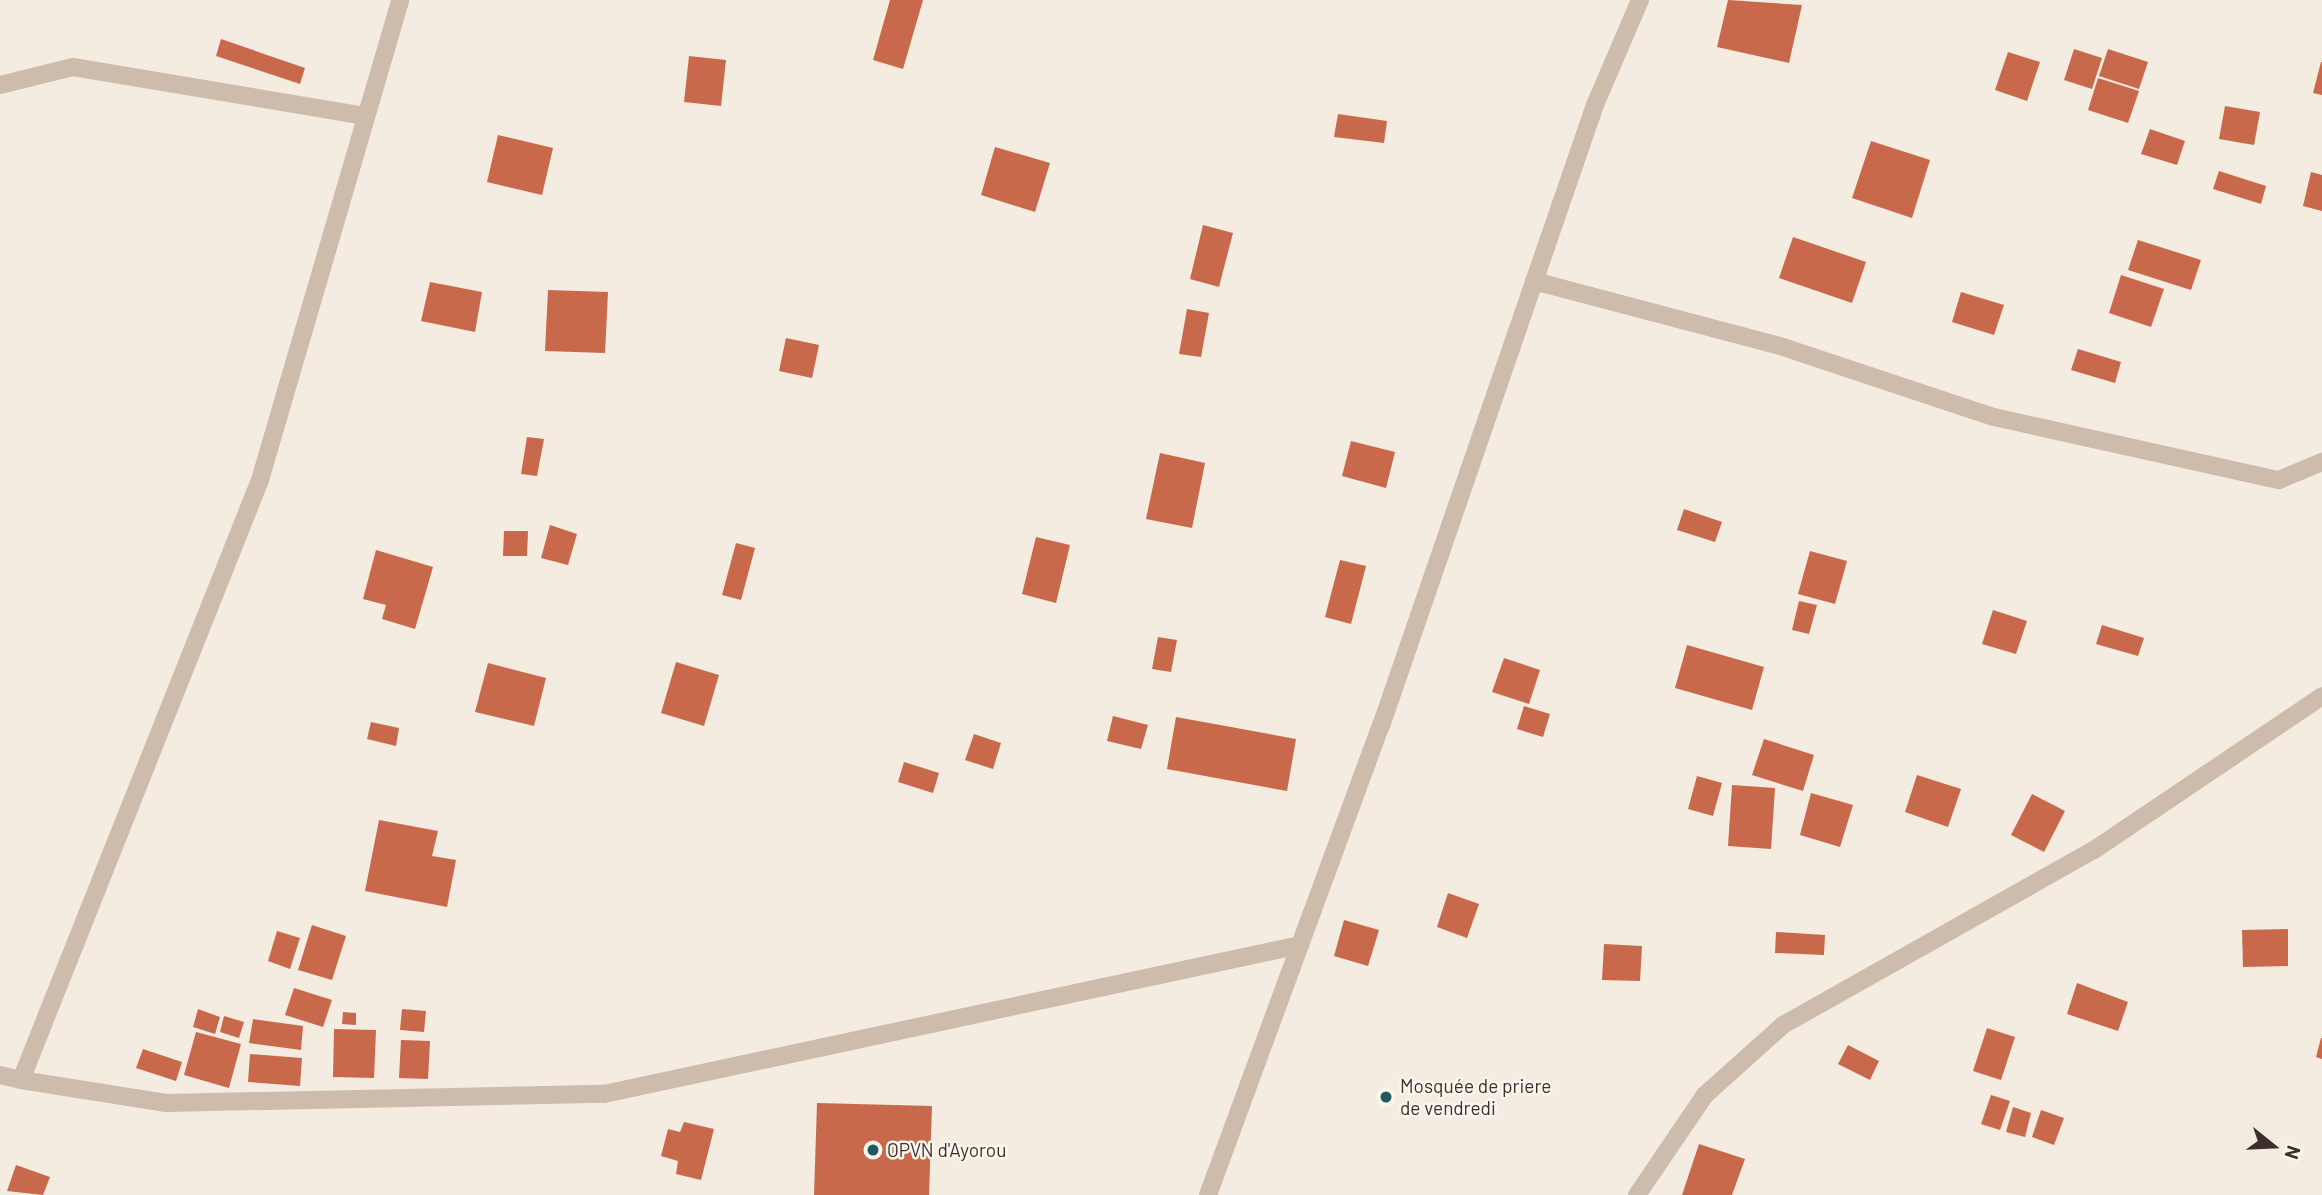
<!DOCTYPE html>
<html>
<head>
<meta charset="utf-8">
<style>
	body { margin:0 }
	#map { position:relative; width:2322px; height:1195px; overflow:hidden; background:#f4ebe1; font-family:Barlow,sans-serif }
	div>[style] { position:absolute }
	.building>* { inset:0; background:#c8694b }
	.minor>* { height:18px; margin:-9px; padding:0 9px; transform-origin:9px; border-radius:9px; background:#cdbbac }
	.dots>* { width:19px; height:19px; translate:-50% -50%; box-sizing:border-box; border:4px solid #fbf5ee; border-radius:50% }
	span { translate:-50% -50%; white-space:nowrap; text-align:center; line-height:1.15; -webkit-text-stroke:5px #fbf5ee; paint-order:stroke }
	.poi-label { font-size:19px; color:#3b302b }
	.left { translate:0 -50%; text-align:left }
	.north { position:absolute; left:2238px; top:1111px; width:70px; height:70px; -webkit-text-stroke:5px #fbf5ee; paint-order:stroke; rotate:108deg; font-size:19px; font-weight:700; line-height:28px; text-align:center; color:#3b302b }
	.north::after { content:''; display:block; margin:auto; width:24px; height:32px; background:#3b302b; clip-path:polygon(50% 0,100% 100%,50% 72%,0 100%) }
</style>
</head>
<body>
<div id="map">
	<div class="building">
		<i style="clip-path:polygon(890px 0,923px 0,903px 69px,873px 60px)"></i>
		<i style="clip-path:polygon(1728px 0,1802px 5px,1789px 63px,1717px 47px)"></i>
		<i style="clip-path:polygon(221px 39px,305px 68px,300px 84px,216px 56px)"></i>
		<i style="clip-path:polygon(2074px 49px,2102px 58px,2092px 89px,2064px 80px)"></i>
		<i style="clip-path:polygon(2108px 49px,2148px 62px,2139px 89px,2099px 76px)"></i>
		<i style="clip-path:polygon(2008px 52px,2040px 62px,2027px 101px,1995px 90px)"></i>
		<i style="clip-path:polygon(689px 56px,726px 60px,721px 106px,684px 102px)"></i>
		<i style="clip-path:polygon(2321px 62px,2322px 62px,2322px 95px,2313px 93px)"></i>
		<i style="clip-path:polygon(2098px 78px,2139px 91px,2128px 123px,2088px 110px)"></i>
		<i style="clip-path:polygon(2225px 106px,2260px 112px,2254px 145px,2219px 139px)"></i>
		<i style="clip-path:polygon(1338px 114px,1387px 121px,1384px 143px,1334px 137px)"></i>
		<i style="clip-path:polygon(2150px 129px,2185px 141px,2177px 165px,2141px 154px)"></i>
		<i style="clip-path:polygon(498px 135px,553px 148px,542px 195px,487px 182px)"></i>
		<i style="clip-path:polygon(1871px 141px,1930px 160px,1912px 218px,1852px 198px)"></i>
		<i style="clip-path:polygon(995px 147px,1050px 163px,1035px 212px,981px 195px)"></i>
		<i style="clip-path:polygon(2219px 171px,2266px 186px,2261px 204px,2213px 189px)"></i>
		<i style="clip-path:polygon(2311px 172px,2322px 175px,2322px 211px,2303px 206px)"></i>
		<i style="clip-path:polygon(1203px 225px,1233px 233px,1219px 287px,1190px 279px)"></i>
		<i style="clip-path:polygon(1793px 237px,1866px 262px,1852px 303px,1779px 278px)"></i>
		<i style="clip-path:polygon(2138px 240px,2201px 260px,2191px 290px,2128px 270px)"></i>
		<i style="clip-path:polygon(2121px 275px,2164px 289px,2151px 327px,2109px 313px)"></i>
		<i style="clip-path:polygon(430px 282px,482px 292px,475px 332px,421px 321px)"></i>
		<i style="clip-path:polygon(548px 290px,608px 292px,605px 353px,545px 351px)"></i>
		<i style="clip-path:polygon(1961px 292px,2004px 305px,1994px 335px,1952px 322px)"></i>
		<i style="clip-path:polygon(1187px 309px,1209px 313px,1201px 357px,1179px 354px)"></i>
		<i style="clip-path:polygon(786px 338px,819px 345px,812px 378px,779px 371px)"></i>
		<i style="clip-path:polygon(2078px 349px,2121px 362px,2115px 383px,2071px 370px)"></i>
		<i style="clip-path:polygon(527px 437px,544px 439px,537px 476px,521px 474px)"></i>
		<i style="clip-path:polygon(1351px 441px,1395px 452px,1386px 488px,1342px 476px)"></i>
		<i style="clip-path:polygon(1160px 453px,1205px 463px,1192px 528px,1146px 519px)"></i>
		<i style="clip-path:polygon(1684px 509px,1722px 522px,1715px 542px,1677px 530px)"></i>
		<i style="clip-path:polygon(550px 525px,577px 534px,568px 565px,541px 558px)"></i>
		<i style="clip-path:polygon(504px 531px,528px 531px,527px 556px,503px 556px)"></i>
		<i style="clip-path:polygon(1036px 537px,1070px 545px,1056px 603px,1022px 594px)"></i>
		<i style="clip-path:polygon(736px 543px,755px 548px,741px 600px,722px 595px)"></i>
		<i style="clip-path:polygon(376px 550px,433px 567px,415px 629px,382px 619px,386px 605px,363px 599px)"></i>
		<i style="clip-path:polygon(1810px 551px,1847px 561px,1835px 604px,1798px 594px)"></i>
		<i style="clip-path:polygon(1340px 560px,1366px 566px,1351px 624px,1325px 617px)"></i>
		<i style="clip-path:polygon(1799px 601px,1817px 605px,1809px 634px,1792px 630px)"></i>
		<i style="clip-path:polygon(1993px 610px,2027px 621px,2016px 654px,1982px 644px)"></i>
		<i style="clip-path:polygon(2102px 625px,2144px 638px,2138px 656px,2096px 644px)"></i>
		<i style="clip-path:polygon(1158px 637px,1177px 640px,1171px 672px,1152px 669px)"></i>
		<i style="clip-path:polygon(1687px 645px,1764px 667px,1752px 710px,1675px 688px)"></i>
		<i style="clip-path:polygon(1504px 658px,1540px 670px,1529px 704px,1492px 692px)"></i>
		<i style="clip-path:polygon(676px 662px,719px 675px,704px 726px,661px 713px)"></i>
		<i style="clip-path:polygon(488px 663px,546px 678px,534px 726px,475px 712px)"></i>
		<i style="clip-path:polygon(1524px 706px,1550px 714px,1543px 737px,1517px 729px)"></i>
		<i style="clip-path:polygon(1113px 716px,1148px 725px,1141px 749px,1107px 741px)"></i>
		<i style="clip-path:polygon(1176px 717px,1296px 739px,1287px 791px,1167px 769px)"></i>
		<i style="clip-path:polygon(371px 722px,399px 728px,396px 746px,367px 739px)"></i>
		<i style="clip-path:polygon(974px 734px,1001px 743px,993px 769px,965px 760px)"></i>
		<i style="clip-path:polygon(1764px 739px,1814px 755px,1803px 791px,1752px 775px)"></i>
		<i style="clip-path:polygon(904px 762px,939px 773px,933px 793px,898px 782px)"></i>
		<i style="clip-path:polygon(1917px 775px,1961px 789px,1948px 827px,1905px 812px)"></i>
		<i style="clip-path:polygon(1697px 776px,1722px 783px,1713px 816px,1688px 809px)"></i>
		<i style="clip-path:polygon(1732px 785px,1775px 788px,1771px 849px,1728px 846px)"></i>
		<i style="clip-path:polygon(1811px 793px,1853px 805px,1840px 847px,1800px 835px)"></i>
		<i style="clip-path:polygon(2032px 794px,2065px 811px,2044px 852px,2011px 835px)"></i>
		<i style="clip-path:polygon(379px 820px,438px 831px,432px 856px,456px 860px,447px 907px,365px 891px)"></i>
		<i style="clip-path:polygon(1448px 893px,1479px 904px,1467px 938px,1437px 927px)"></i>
		<i style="clip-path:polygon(1344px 920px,1379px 930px,1368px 966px,1334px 956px)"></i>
		<i style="clip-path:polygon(312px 925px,346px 936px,332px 980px,298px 970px)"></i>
		<i style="clip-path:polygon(2288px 929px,2288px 966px,2243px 967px,2242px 930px)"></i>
		<i style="clip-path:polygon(277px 931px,300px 938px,290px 969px,268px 961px)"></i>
		<i style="clip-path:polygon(1776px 932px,1825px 935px,1824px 955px,1775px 953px)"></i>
		<i style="clip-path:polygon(1604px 944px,1642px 946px,1640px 981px,1602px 980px)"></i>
		<i style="clip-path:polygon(2077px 983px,2128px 1002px,2118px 1031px,2067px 1014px)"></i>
		<i style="clip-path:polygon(294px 988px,332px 1000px,323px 1027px,285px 1015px)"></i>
		<i style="clip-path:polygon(198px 1009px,220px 1017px,215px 1034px,193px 1027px)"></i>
		<i style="clip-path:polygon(402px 1009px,426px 1011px,424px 1032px,400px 1030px)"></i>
		<i style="clip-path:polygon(343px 1012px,356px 1013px,356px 1025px,342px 1024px)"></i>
		<i style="clip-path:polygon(224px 1016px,244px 1022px,239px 1038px,220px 1032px)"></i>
		<i style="clip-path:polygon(253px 1019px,303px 1026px,301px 1050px,249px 1043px)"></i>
		<i style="clip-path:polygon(1987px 1028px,2015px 1037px,2001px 1080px,1973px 1071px)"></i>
		<i style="clip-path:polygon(334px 1029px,376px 1030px,374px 1078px,333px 1077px)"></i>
		<i style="clip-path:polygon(196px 1032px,241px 1044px,229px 1088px,184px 1075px)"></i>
		<i style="clip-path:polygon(2321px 1038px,2322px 1038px,2322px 1059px,2316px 1057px)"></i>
		<i style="clip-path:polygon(401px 1040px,430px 1041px,428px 1079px,399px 1078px)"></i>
		<i style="clip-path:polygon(1848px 1045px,1879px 1061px,1870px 1080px,1838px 1064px)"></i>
		<i style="clip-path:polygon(143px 1049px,182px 1062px,176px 1081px,136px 1068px)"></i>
		<i style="clip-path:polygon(250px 1054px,302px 1058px,300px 1086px,248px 1082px)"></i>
		<i style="clip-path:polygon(1991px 1095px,2010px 1101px,2000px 1130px,1981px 1124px)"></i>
		<i style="clip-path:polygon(817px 1103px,932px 1106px,929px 1195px,814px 1195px)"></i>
		<i style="clip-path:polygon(2013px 1107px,2031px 1113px,2025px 1137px,2006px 1132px)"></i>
		<i style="clip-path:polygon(2041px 1110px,2064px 1118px,2054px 1145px,2032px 1137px)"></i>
		<i style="clip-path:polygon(684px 1122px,714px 1129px,701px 1180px,676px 1174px,678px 1161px,661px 1156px,668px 1129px,680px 1132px)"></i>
		<i style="clip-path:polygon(1699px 1144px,1745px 1159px,1732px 1195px,1682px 1195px)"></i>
		<i style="clip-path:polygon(16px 1165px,50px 1177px,43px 1195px,7px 1191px)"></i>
	</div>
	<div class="minor">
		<i style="left:0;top:85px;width:75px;rotate:-13.9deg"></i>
		<i style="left:73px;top:67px;width:297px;rotate:9.5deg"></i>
		<i style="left:1534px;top:281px;width:254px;rotate:14.8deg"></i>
		<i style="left:1780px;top:346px;width:225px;rotate:18.4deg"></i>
		<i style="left:1994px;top:417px;width:292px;rotate:12.5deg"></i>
		<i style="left:2279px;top:480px;width:47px;rotate:-22.7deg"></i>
		<i style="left:0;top:1075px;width:22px;rotate:13deg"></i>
		<i style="left:21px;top:1080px;width:646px;rotate:-68.28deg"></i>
		<i style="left:260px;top:480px;width:500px;rotate:-73.7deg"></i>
		<i style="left:21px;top:1080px;width:147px;rotate:9deg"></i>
		<i style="left:166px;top:1103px;width:438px;rotate:-1.2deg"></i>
		<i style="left:604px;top:1094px;width:712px;rotate:-12.08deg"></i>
		<i style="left:1208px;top:1195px;width:500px;rotate:-69.8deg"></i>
		<i style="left:1381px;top:726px;width:657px;rotate:-70.99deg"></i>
		<i style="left:1595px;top:105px;width:114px;rotate:-66.8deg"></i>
		<i style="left:1637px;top:1195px;width:121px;rotate:-55.8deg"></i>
		<i style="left:1705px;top:1095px;width:105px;rotate:-41.9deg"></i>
		<i style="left:1783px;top:1025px;width:357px;rotate:-29.4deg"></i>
		<i style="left:2094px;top:850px;width:275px;rotate:-34deg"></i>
	</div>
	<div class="dots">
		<i style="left:1386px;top:1097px;background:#1f5a5e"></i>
		<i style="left:873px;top:1150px;background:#1f5a5e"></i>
	</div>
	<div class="poi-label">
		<span class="left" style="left:1400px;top:1097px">Mosquée de priere<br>de vendredi</span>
		<span class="left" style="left:887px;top:1150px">OPVN d'Ayorou</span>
	</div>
	<div class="north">N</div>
</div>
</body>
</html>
